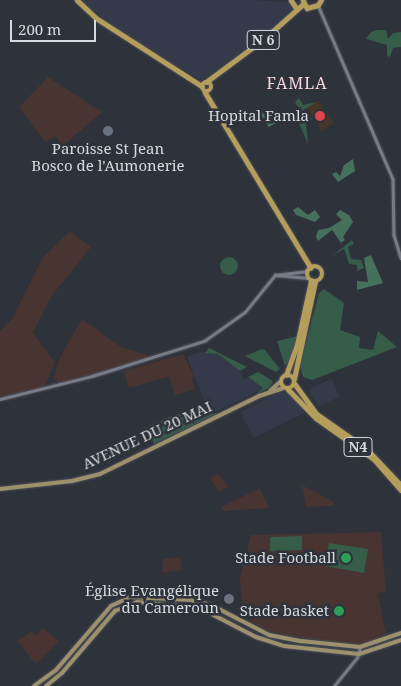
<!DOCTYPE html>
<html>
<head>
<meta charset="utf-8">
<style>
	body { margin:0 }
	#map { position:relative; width:401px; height:686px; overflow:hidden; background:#2e323b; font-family:"Noto Serif",serif }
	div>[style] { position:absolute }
	.built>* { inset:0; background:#343a49 }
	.education>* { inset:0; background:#483430 }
	.medical>* { inset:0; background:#453629 }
	.green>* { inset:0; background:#365c4a }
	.round { border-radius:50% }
	.forest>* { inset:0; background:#45715c }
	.roads { filter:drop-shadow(0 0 1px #4c4f57) drop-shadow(0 0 1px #4c4f57) }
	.minor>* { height:2.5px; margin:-1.25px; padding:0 1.25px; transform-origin:1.25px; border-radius:1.25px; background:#777b87 }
	.major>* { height:4px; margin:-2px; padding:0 2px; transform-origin:2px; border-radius:2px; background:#9c906d }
	.highway>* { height:4.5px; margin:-2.25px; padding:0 2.25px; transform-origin:2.25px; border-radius:2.25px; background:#b59e5b }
	.highway>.ring { margin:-2.25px; padding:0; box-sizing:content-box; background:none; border:4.5px solid #b59e5b; border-radius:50% }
	.dots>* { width:14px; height:14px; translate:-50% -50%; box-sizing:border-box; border:2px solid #2e323b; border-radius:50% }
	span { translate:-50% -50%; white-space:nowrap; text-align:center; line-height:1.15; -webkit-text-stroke:5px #2e323b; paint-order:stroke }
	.shield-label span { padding:1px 4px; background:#2e323b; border:1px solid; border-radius:4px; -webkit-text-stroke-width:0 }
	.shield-label { font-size:14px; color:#d7dae0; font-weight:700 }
	.poi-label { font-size:15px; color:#d7dae0 }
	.right { translate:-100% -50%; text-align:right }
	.street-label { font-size:15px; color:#d7dae0 }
	.neighbourhood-label { font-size:16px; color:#f8d5dc; letter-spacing:1px }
	.scale { position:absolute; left:10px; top:20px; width:86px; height:22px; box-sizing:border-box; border:2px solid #d7dae0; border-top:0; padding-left:6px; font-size:15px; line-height:18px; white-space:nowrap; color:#d7dae0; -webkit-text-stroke:4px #2e323b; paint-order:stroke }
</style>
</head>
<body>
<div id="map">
	<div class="built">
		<i style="clip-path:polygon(79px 0,250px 0,293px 2px,296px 9px,231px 62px,202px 80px,150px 52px)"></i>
		<i style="clip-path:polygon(200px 352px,218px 354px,239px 370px,244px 379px,248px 377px,263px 389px,210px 414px,187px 357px)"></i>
		<i style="clip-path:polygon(332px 379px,339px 397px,319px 406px,309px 393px,311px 388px)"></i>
		<i style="clip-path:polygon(279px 392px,289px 394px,308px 411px,254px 438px,240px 412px)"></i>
	</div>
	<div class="education">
		<i style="clip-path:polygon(48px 77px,102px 112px,62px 147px,56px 136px,45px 142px,19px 107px)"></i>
		<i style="clip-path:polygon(70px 231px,91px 247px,50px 298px,33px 333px,55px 362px,44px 388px,0 397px,0 331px,12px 319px,43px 257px)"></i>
		<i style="clip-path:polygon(82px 319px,121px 347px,148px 355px,148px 361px,59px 384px,54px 377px,62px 353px)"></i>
		<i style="clip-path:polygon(183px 354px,194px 376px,191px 377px,195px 389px,175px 395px,169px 376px,129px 388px,124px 371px)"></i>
		<i style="clip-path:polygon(218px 473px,228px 487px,219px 492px,210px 478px)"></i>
		<i style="clip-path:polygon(302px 485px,334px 502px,333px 506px,306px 507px)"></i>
		<i style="clip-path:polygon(260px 488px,269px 508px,224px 511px,221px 507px)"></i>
		<i style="clip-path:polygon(381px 532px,386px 591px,378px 594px,386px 635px,358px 645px,290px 636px,261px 629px,242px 611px,240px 577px,251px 535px)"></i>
		<i style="clip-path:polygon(180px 558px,182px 570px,162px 573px,163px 559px)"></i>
		<i style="clip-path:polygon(43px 628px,59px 641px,36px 664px,17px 641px,32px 631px,36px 635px)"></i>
	</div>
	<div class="medical">
		<i style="clip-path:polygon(318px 101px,334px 123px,322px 131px,307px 108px)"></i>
	</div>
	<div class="green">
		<i style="clip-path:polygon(378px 30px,386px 30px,388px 39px,393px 33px,401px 32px,401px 47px,393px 48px,390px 57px,387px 56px,387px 45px,366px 39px,371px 32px)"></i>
		<i style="clip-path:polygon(299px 98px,303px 105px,317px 102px,302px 111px,307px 118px,313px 118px,306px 124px,308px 144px,295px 114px,301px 111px,295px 102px)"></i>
		<i style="clip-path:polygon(352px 240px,354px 244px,348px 247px,351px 259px,361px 260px,364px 268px,357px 271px,357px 265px,349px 264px,344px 249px,332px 256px)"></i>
		<i class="round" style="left:220px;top:257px;width:18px;height:18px"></i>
		<i style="clip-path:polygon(324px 289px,344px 303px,340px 330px,360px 337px,359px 348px,373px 350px,378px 331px,397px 347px,312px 380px,303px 377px,300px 365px,319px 293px)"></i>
		<i style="clip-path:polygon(298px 336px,290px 359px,285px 366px,277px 341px)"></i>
		<i style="clip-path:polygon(209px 348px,247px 367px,240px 371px,218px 354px,205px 353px)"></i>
		<i style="clip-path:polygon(262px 349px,265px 350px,280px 369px,276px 372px,245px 356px)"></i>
		<i style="clip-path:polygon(258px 372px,273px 381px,270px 387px,255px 395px,263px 388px,248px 377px)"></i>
		<i style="clip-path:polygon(206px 408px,210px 414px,219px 413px,154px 444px,145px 428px,174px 415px)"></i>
		<i style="clip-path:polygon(302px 536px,302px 550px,270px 551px,270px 537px)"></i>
		<i style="clip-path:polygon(329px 543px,368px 549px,364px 573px,325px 566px)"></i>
	</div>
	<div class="forest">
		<i style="clip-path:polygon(266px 108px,266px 113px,271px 110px,278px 122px,269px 127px,261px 115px)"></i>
		<i style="clip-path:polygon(353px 159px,355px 171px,338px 182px,332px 174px,336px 172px,340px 176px,344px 165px)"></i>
		<i style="clip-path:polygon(298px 207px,308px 215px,315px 210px,320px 217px,315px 222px,296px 215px,293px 210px)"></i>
		<i style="clip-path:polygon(340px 210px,349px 215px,353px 222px,343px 237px,345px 240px,341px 243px,332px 230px,318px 241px,316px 237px,318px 230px,329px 228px,342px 220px,336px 214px)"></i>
		<i style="clip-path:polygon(371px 255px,383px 283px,357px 290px,357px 281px,368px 282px,364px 258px)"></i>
	</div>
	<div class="roads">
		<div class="minor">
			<i style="left:318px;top:5px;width:189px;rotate:66.7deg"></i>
			<i style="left:393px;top:179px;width:56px;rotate:89deg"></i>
			<i style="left:394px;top:235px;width:24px;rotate:73deg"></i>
			<i style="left:275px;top:275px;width:33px;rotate:5deg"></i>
			<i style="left:275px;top:275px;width:33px;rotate:-7deg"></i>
			<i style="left:0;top:399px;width:95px;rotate:-14deg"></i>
			<i style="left:92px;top:376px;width:117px;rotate:-17.4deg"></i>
			<i style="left:204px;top:341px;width:50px;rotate:-35.3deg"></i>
			<i style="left:245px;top:312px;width:48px;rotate:-51deg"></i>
			<i style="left:334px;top:686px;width:36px;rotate:-51deg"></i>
			<i style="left:357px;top:658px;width:11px;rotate:-75deg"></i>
		</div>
		<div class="major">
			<i style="left:270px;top:391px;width:13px;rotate:-42deg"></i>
			<i style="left:0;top:489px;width:72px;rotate:-6.3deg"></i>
			<i style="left:72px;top:481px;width:29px;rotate:-14deg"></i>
			<i style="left:100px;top:474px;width:177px;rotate:-26.1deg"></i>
			<i style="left:259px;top:396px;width:25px;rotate:-18deg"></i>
			<i style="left:34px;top:686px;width:27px;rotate:-36deg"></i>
			<i style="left:56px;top:670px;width:84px;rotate:-49.3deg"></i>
			<i style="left:111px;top:606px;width:21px;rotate:-25deg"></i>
			<i style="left:130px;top:597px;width:61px;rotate:2.8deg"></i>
			<i style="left:191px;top:600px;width:21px;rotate:14deg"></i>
			<i style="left:211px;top:605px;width:65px;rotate:27.3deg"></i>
			<i style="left:269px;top:635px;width:33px;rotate:11deg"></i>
			<i style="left:301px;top:641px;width:59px;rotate:5.8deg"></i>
			<i style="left:360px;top:647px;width:43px;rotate:-18.9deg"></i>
			<i style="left:46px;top:686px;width:21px;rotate:-39deg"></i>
			<i style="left:62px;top:673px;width:82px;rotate:-49.5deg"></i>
			<i style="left:115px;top:611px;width:24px;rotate:-22deg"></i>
			<i style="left:137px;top:602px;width:63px;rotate:5.4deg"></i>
			<i style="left:200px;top:608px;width:63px;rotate:27.4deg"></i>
			<i style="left:256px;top:637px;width:29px;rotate:18deg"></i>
			<i style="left:284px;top:646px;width:75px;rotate:6.1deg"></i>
			<i style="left:359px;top:654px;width:44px;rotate:-18.4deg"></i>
		</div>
		<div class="highway">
			<i style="left:77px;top:0;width:26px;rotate:43deg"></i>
			<i style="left:96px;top:18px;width:126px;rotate:32.7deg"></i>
			<i style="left:291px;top:0;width:11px;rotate:56deg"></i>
			<i style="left:303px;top:0;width:9px;rotate:63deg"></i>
			<i style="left:307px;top:8px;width:11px;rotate:-15deg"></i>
			<i style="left:318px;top:5px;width:6px;rotate:-59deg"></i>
			<i class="ring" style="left:202px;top:82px;width:5.5px;height:5.5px"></i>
			<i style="left:206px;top:82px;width:72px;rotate:-36.6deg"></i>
			<i style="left:264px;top:39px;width:51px;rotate:-41.8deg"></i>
			<i style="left:205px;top:92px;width:205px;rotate:58.9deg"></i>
			<i class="ring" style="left:307px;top:266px;width:11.5px;height:11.5px"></i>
			<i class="ring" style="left:281px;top:375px;width:9.5px;height:9.5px"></i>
			<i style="left:286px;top:375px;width:32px;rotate:-70deg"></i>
			<i style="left:297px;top:345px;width:66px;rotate:-77.7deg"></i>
			<i style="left:294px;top:379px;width:99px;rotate:-77.8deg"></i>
			<i style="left:295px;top:384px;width:37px;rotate:54deg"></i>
			<i style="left:317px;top:414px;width:61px;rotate:35deg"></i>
			<i style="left:367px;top:449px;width:50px;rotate:46.6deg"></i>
			<i style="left:288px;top:389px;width:40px;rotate:46deg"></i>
			<i style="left:316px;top:418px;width:71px;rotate:35.3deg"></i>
			<i style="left:374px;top:459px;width:41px;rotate:48.9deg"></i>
		</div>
	</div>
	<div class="dots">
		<i style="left:320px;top:116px;background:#e0444e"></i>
		<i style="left:108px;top:131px;background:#6b7280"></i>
		<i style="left:346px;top:558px;background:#2e9e5b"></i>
		<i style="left:229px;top:599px;background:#6b7280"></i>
		<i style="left:339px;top:611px;background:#2e9e5b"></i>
	</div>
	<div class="shield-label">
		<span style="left:263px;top:40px">N 6</span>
		<span style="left:358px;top:447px">N4</span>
	</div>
	<div class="poi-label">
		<span class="right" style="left:309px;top:116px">Hopital Famla</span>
		<span style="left:108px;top:157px">Paroisse St Jean<br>Bosco de l'Aumonerie</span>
		<span class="right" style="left:336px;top:558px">Stade Football</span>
		<span class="right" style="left:219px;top:599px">Église Evangélique<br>du Cameroun</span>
		<span class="right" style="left:329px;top:611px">Stade basket</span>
	</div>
	<div class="street-label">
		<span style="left:147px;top:435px;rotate:-25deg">AVENUE DU 20 MAI</span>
	</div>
	<div class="neighbourhood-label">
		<span style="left:297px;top:83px">FAMLA</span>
	</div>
	<div class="scale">200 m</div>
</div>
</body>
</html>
